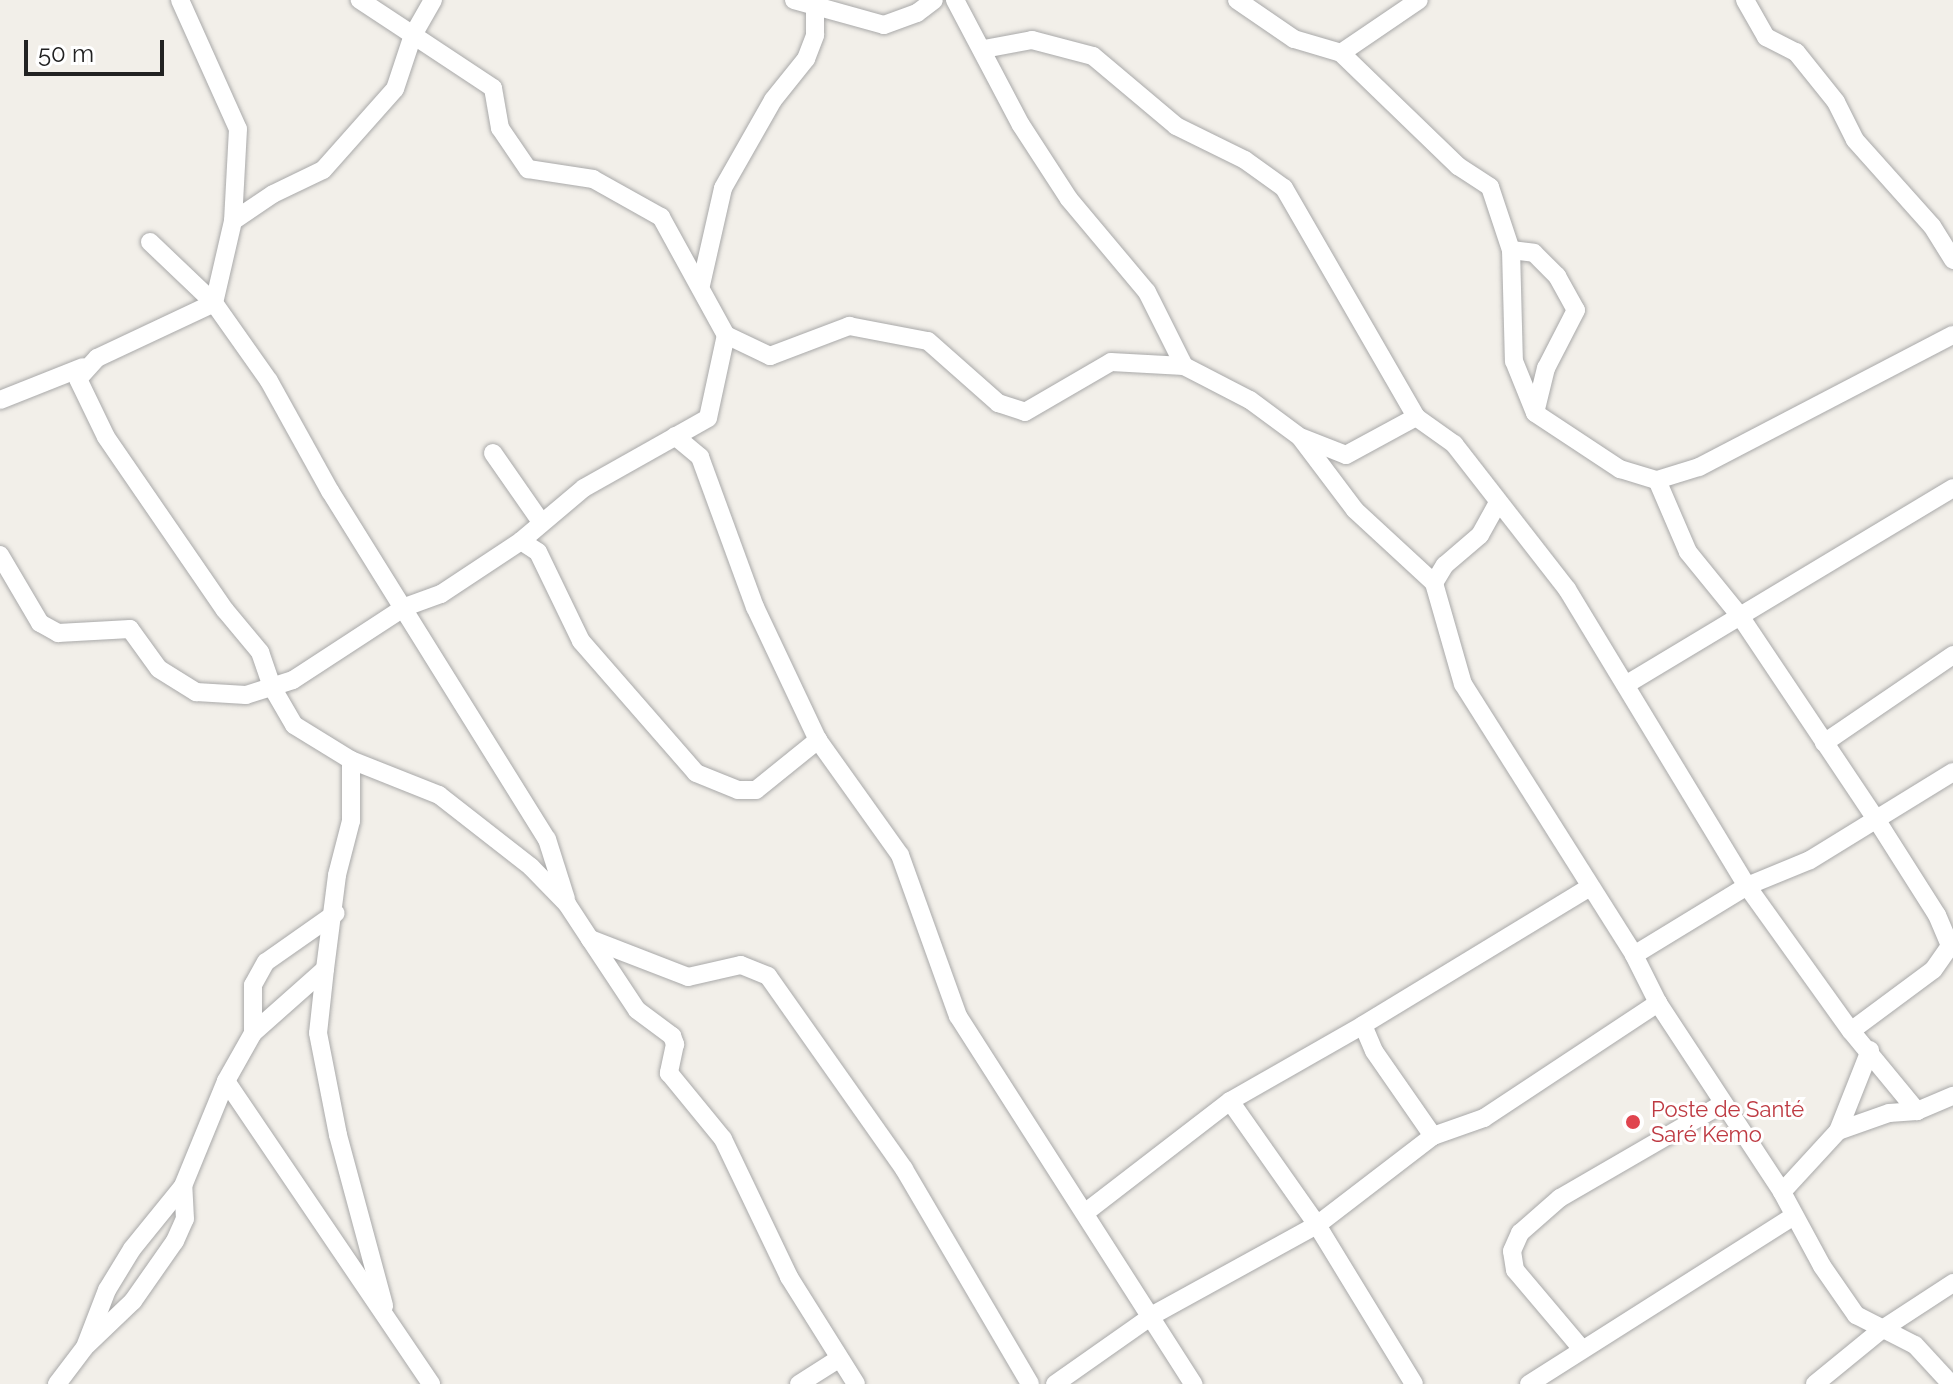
<!DOCTYPE html>
<html>
<head>
<meta charset="utf-8">
<style>
	body { margin:0 }
	#map { position:relative; width:1953px; height:1384px; overflow:hidden; background:#f2efe9; font-family:Raleway,sans-serif }
	div>[style] { position:absolute }
	.roads { filter:drop-shadow(0 0 2px #a9a9a9) drop-shadow(0 0 2px #a9a9a9) }
	.street>* { height:18px; margin:-9px; padding:0 9px; transform-origin:9px; border-radius:9px; background:#fff }
	.dots>* { width:22px; height:22px; translate:-50% -50%; box-sizing:border-box; border:4px solid #fff; border-radius:50% }
	span { translate:-50% -50%; white-space:nowrap; text-align:center; line-height:1.15; -webkit-text-stroke:6px #fff; paint-order:stroke }
	.health-label { font-size:22px; color:#be3a42 }
	.left { translate:0 -50%; text-align:left }
	.scale { position:absolute; left:24px; top:40px; width:140px; height:36px; box-sizing:border-box; border:4px solid #222; border-top:0; padding-left:10px; font-size:24px; line-height:28px; white-space:nowrap; color:#222; -webkit-text-stroke:6px #fff; paint-order:stroke }
</style>
</head>
<body>
<div id="map">
	<div class="roads">
		<div class="street">
			<i style="left:180px;top:0;width:141px;rotate:65.8deg"></i>
			<i style="left:238px;top:129px;width:92px;rotate:93.1deg"></i>
			<i style="left:233px;top:221px;width:84px;rotate:103deg"></i>
			<i style="left:214px;top:303px;width:95px;rotate:54.8deg"></i>
			<i style="left:269px;top:381px;width:126px;rotate:61deg"></i>
			<i style="left:330px;top:491px;width:410px;rotate:58.1deg"></i>
			<i style="left:547px;top:839px;width:63px;rotate:72.4deg"></i>
			<i style="left:433px;top:0;width:40px;rotate:119.7deg"></i>
			<i style="left:413px;top:35px;width:96px;rotate:33.5deg"></i>
			<i style="left:493px;top:88px;width:41px;rotate:80.1deg"></i>
			<i style="left:500px;top:128px;width:50px;rotate:55.7deg"></i>
			<i style="left:528px;top:169px;width:66px;rotate:8.7deg"></i>
			<i style="left:593px;top:179px;width:78px;rotate:29.2deg"></i>
			<i style="left:661px;top:217px;width:135px;rotate:61.2deg"></i>
			<i style="left:794px;top:0;width:93px;rotate:15.5deg"></i>
			<i style="left:884px;top:25px;width:35px;rotate:-20deg"></i>
			<i style="left:917px;top:13px;width:21px;rotate:-37deg"></i>
			<i style="left:955px;top:0;width:141px;rotate:62.2deg"></i>
			<i style="left:1021px;top:125px;width:88px;rotate:57deg"></i>
			<i style="left:1069px;top:199px;width:121px;rotate:50deg"></i>
			<i style="left:1147px;top:292px;width:83px;rotate:63.4deg"></i>
			<i style="left:1237px;top:0;width:69px;rotate:34.4deg"></i>
			<i style="left:1294px;top:39px;width:49px;rotate:16.6deg"></i>
			<i style="left:1341px;top:53px;width:163px;rotate:44deg"></i>
			<i style="left:1458px;top:166px;width:38px;rotate:33deg"></i>
			<i style="left:1490px;top:187px;width:66px;rotate:71.6deg"></i>
			<i style="left:1511px;top:250px;width:111px;rotate:88.5deg"></i>
			<i style="left:1514px;top:361px;width:56px;rotate:68deg"></i>
			<i style="left:1535px;top:413px;width:102px;rotate:33.4deg"></i>
			<i style="left:1620px;top:469px;width:39px;rotate:17deg"></i>
			<i style="left:1657px;top:480px;width:44px;rotate:-17.2deg"></i>
			<i style="left:1699px;top:467px;width:286px;rotate:-27.5deg"></i>
			<i style="left:1745px;top:0;width:43px;rotate:60.4deg"></i>
			<i style="left:1766px;top:37px;width:34px;rotate:27deg"></i>
			<i style="left:1796px;top:52px;width:64px;rotate:51.3deg"></i>
			<i style="left:1836px;top:102px;width:42px;rotate:63.4deg"></i>
			<i style="left:1855px;top:140px;width:115px;rotate:48.2deg"></i>
			<i style="left:1932px;top:226px;width:40px;rotate:58deg"></i>
			<i style="left:984px;top:49px;width:49px;rotate:-10.6deg"></i>
			<i style="left:1032px;top:40px;width:63px;rotate:14.7deg"></i>
			<i style="left:1093px;top:56px;width:109px;rotate:40.1deg"></i>
			<i style="left:1176px;top:126px;width:77px;rotate:26.2deg"></i>
			<i style="left:1245px;top:160px;width:48px;rotate:35.7deg"></i>
			<i style="left:1284px;top:188px;width:264px;rotate:60deg"></i>
			<i style="left:1341px;top:53px;width:94px;rotate:-34.2deg"></i>
			<i style="left:233px;top:221px;width:48px;rotate:-34deg"></i>
			<i style="left:273px;top:194px;width:55px;rotate:-25.6deg"></i>
			<i style="left:323px;top:170px;width:108px;rotate:-48.4deg"></i>
			<i style="left:395px;top:89px;width:57px;rotate:-71.6deg"></i>
			<i style="left:413px;top:35px;width:64px;rotate:-146.6deg"></i>
			<i style="left:150px;top:242px;width:88px;rotate:43.6deg"></i>
			<i style="left:214px;top:303px;width:129px;rotate:154.8deg"></i>
			<i style="left:97px;top:358px;width:28px;rotate:132deg"></i>
			<i style="left:78px;top:379px;width:64px;rotate:64.2deg"></i>
			<i style="left:106px;top:437px;width:210px;rotate:55.5deg"></i>
			<i style="left:225px;top:610px;width:55px;rotate:50.2deg"></i>
			<i style="left:260px;top:652px;width:37px;rotate:71deg"></i>
			<i style="left:272px;top:687px;width:44px;rotate:59.9deg"></i>
			<i style="left:294px;top:725px;width:67px;rotate:31.6deg"></i>
			<i style="left:351px;top:760px;width:95px;rotate:21.7deg"></i>
			<i style="left:439px;top:795px;width:117px;rotate:38deg"></i>
			<i style="left:531px;top:867px;width:52px;rotate:45.8deg"></i>
			<i style="left:567px;top:904px;width:42px;rotate:56.7deg"></i>
			<i style="left:590px;top:939px;width:105px;rotate:21.2deg"></i>
			<i style="left:688px;top:977px;width:54px;rotate:-12.8deg"></i>
			<i style="left:741px;top:965px;width:29px;rotate:22deg"></i>
			<i style="left:768px;top:976px;width:236px;rotate:54.8deg"></i>
			<i style="left:904px;top:1169px;width:249px;rotate:59.6deg"></i>
			<i style="left:1511px;top:250px;width:23px;rotate:7deg"></i>
			<i style="left:1534px;top:253px;width:33px;rotate:45deg"></i>
			<i style="left:1557px;top:276px;width:39px;rotate:61deg"></i>
			<i style="left:1576px;top:310px;width:65px;rotate:117.3deg"></i>
			<i style="left:1546px;top:368px;width:46px;rotate:103.7deg"></i>
			<i style="left:701px;top:285px;width:99px;rotate:-77.2deg"></i>
			<i style="left:723px;top:188px;width:101px;rotate:-60.4deg"></i>
			<i style="left:773px;top:100px;width:53px;rotate:-51.2deg"></i>
			<i style="left:806px;top:59px;width:26px;rotate:-69deg"></i>
			<i style="left:815px;top:35px;width:27px;rotate:-90deg"></i>
			<i style="left:0;top:400px;width:89px;rotate:-21.7deg"></i>
			<i style="left:675px;top:436px;width:33px;rotate:40deg"></i>
			<i style="left:700px;top:457px;width:160px;rotate:69.9deg"></i>
			<i style="left:755px;top:607px;width:147px;rotate:64.7deg"></i>
			<i style="left:818px;top:740px;width:141px;rotate:54.5deg"></i>
			<i style="left:900px;top:855px;width:171px;rotate:70.2deg"></i>
			<i style="left:958px;top:1016px;width:437px;rotate:57.4deg"></i>
			<i style="left:1303px;top:438px;width:46px;rotate:21.6deg"></i>
			<i style="left:1346px;top:455px;width:80px;rotate:-28.5deg"></i>
			<i style="left:1416px;top:417px;width:47px;rotate:35.4deg"></i>
			<i style="left:1454px;top:444px;width:184px;rotate:52.1deg"></i>
			<i style="left:1567px;top:589px;width:347px;rotate:58.8deg"></i>
			<i style="left:1747px;top:886px;width:178px;rotate:54.4deg"></i>
			<i style="left:1851px;top:1031px;width:104px;rotate:50.5deg"></i>
			<i style="left:1917px;top:1111px;width:39px;rotate:-23deg"></i>
			<i style="left:493px;top:453px;width:84px;rotate:55.2deg"></i>
			<i style="left:1657px;top:480px;width:78px;rotate:66.7deg"></i>
			<i style="left:1688px;top:552px;width:82px;rotate:50.9deg"></i>
			<i style="left:1740px;top:616px;width:244px;rotate:56.2deg"></i>
			<i style="left:1876px;top:819px;width:114px;rotate:57.6deg"></i>
			<i style="left:1937px;top:915px;width:34px;rotate:67deg"></i>
			<i style="left:1950px;top:946px;width:29px;rotate:125deg"></i>
			<i style="left:1933px;top:970px;width:102px;rotate:143.4deg"></i>
			<i style="left:521px;top:541px;width:20px;rotate:33deg"></i>
			<i style="left:538px;top:552px;width:99px;rotate:64.2deg"></i>
			<i style="left:581px;top:641px;width:175px;rotate:48.9deg"></i>
			<i style="left:696px;top:773px;width:45px;rotate:22deg"></i>
			<i style="left:738px;top:790px;width:18px"></i>
			<i style="left:756px;top:790px;width:80px;rotate:-38.9deg"></i>
			<i style="left:0;top:555px;width:79px;rotate:59.5deg"></i>
			<i style="left:40px;top:623px;width:21px;rotate:29deg"></i>
			<i style="left:58px;top:633px;width:72px;rotate:-3.2deg"></i>
			<i style="left:130px;top:629px;width:49px;rotate:54.1deg"></i>
			<i style="left:159px;top:669px;width:44px;rotate:31.9deg"></i>
			<i style="left:196px;top:692px;width:50px;rotate:3.4deg"></i>
			<i style="left:246px;top:695px;width:49px;rotate:-17.7deg"></i>
			<i style="left:293px;top:680px;width:134px;rotate:-33.1deg"></i>
			<i style="left:405px;top:607px;width:38px;rotate:-20deg"></i>
			<i style="left:441px;top:594px;width:96px;rotate:-33.5deg"></i>
			<i style="left:521px;top:541px;width:82px;rotate:-40.1deg"></i>
			<i style="left:584px;top:488px;width:142px;rotate:-29.4deg"></i>
			<i style="left:708px;top:418px;width:85px;rotate:-77.8deg"></i>
			<i style="left:726px;top:335px;width:49px;rotate:25.5deg"></i>
			<i style="left:770px;top:356px;width:85px;rotate:-20.8deg"></i>
			<i style="left:849px;top:326px;width:80px;rotate:10.8deg"></i>
			<i style="left:928px;top:341px;width:94px;rotate:41.5deg"></i>
			<i style="left:998px;top:403px;width:28px;rotate:18deg"></i>
			<i style="left:1025px;top:412px;width:99px;rotate:-30.2deg"></i>
			<i style="left:1111px;top:362px;width:73px;rotate:3.1deg"></i>
			<i style="left:1184px;top:366px;width:74px;rotate:27.3deg"></i>
			<i style="left:1250px;top:400px;width:62px;rotate:36.5deg"></i>
			<i style="left:1300px;top:437px;width:91px;rotate:53deg"></i>
			<i style="left:1355px;top:510px;width:108px;rotate:42.7deg"></i>
			<i style="left:1434px;top:583px;width:105px;rotate:74deg"></i>
			<i style="left:1463px;top:684px;width:320px;rotate:57.7deg"></i>
			<i style="left:1634px;top:955px;width:54px;rotate:63.4deg"></i>
			<i style="left:1658px;top:1003px;width:226px;rotate:56.7deg"></i>
			<i style="left:1782px;top:1192px;width:84px;rotate:61.6deg"></i>
			<i style="left:1822px;top:1266px;width:60px;rotate:55.2deg"></i>
			<i style="left:1856px;top:1315px;width:66px;rotate:27deg"></i>
			<i style="left:1915px;top:1345px;width:53px;rotate:47.3deg"></i>
			<i style="left:1434px;top:583px;width:21px;rotate:-59deg"></i>
			<i style="left:1445px;top:565px;width:46px;rotate:-40.6deg"></i>
			<i style="left:1480px;top:535px;width:37px;rotate:-61deg"></i>
			<i style="left:1627px;top:684px;width:380px;rotate:-31deg"></i>
			<i style="left:1824px;top:743px;width:156px;rotate:-34.3deg"></i>
			<i style="left:590px;top:939px;width:85px;rotate:56.5deg"></i>
			<i style="left:637px;top:1010px;width:44px;rotate:36.6deg"></i>
			<i style="left:672px;top:1036px;width:9px;rotate:69deg"></i>
			<i style="left:675px;top:1044px;width:30px;rotate:102deg"></i>
			<i style="left:669px;top:1073px;width:85px;rotate:50.7deg"></i>
			<i style="left:723px;top:1139px;width:153px;rotate:64.4deg"></i>
			<i style="left:789px;top:1277px;width:126px;rotate:57.9deg"></i>
			<i style="left:1634px;top:955px;width:132px;rotate:-31.4deg"></i>
			<i style="left:1747px;top:886px;width:68px;rotate:-22.4deg"></i>
			<i style="left:1810px;top:860px;width:168px;rotate:-31.6deg"></i>
			<i style="left:325px;top:969px;width:64px;rotate:96.2deg"></i>
			<i style="left:318px;top:1033px;width:104px;rotate:78.9deg"></i>
			<i style="left:338px;top:1135px;width:177px;rotate:74.9deg"></i>
			<i style="left:253px;top:1033px;width:48px;rotate:-90deg"></i>
			<i style="left:253px;top:985px;width:26px;rotate:-61deg"></i>
			<i style="left:266px;top:962px;width:85px;rotate:-35deg"></i>
			<i style="left:226px;top:1081px;width:366px;rotate:55.9deg"></i>
			<i style="left:1230px;top:1101px;width:151px;rotate:54.9deg"></i>
			<i style="left:1317px;top:1225px;width:186px;rotate:58.6deg"></i>
			<i style="left:1838px;top:1131px;width:87px;rotate:-68.4deg"></i>
			<i style="left:1433px;top:1136px;width:103px;rotate:-124.8deg"></i>
			<i style="left:1374px;top:1051px;width:28px;rotate:-113deg"></i>
			<i style="left:1363px;top:1025px;width:263px;rotate:-31.3deg"></i>
			<i style="left:1782px;top:1192px;width:83px;rotate:-47.4deg"></i>
			<i style="left:1838px;top:1131px;width:54px;rotate:-19.4deg"></i>
			<i style="left:1889px;top:1113px;width:28px;rotate:-4deg"></i>
			<i style="left:1086px;top:1212px;width:182px;rotate:-37.6deg"></i>
			<i style="left:1230px;top:1101px;width:153px;rotate:-29.7deg"></i>
			<i style="left:87px;top:1345px;width:64px;rotate:-43.7deg"></i>
			<i style="left:133px;top:1301px;width:73px;rotate:-55deg"></i>
			<i style="left:175px;top:1241px;width:24px;rotate:-66deg"></i>
			<i style="left:185px;top:1219px;width:33px;rotate:-93deg"></i>
			<i style="left:1581px;top:1348px;width:102px;rotate:-130.2deg"></i>
			<i style="left:1515px;top:1270px;width:19px;rotate:-99deg"></i>
			<i style="left:1512px;top:1251px;width:20px;rotate:-66deg"></i>
			<i style="left:1520px;top:1233px;width:53px;rotate:-41.2deg"></i>
			<i style="left:1560px;top:1198px;width:187px;rotate:-30.1deg"></i>
			<i style="left:57px;top:1384px;width:46px;rotate:-52.9deg"></i>
			<i style="left:85px;top:1347px;width:61px;rotate:-68.9deg"></i>
			<i style="left:107px;top:1290px;width:48px;rotate:-58.6deg"></i>
			<i style="left:132px;top:1249px;width:81px;rotate:-51deg"></i>
			<i style="left:183px;top:1186px;width:113px;rotate:-67.7deg"></i>
			<i style="left:226px;top:1081px;width:55px;rotate:-60.6deg"></i>
			<i style="left:253px;top:1033px;width:96px;rotate:-41.6deg"></i>
			<i style="left:325px;top:969px;width:95px;rotate:-82.7deg"></i>
			<i style="left:337px;top:875px;width:56px;rotate:-75.5deg"></i>
			<i style="left:351px;top:821px;width:61px;rotate:-90deg"></i>
			<i style="left:799px;top:1384px;width:45px;rotate:-32.3deg"></i>
			<i style="left:1055px;top:1384px;width:120px;rotate:-35.1deg"></i>
			<i style="left:1153px;top:1315px;width:187px;rotate:-28.8deg"></i>
			<i style="left:1317px;top:1225px;width:146px;rotate:-37.5deg"></i>
			<i style="left:1433px;top:1136px;width:54px;rotate:-19.4deg"></i>
			<i style="left:1484px;top:1118px;width:209px;rotate:-33.5deg"></i>
			<i style="left:1529px;top:1384px;width:312px;rotate:-32.4deg"></i>
			<i style="left:1815px;top:1384px;width:85px;rotate:-39.3deg"></i>
			<i style="left:1881px;top:1330px;width:86px;rotate:-33.1deg"></i>
		</div>
	</div>
	<div class="dots">
		<i style="left:1633px;top:1122px;background:#e0444e"></i>
	</div>
	<div class="health-label">
		<span class="left" style="left:1651px;top:1122px">Poste de Santé<br>Saré Kemo</span>
	</div>
	<div class="scale">50 m</div>
</div>
</body>
</html>
